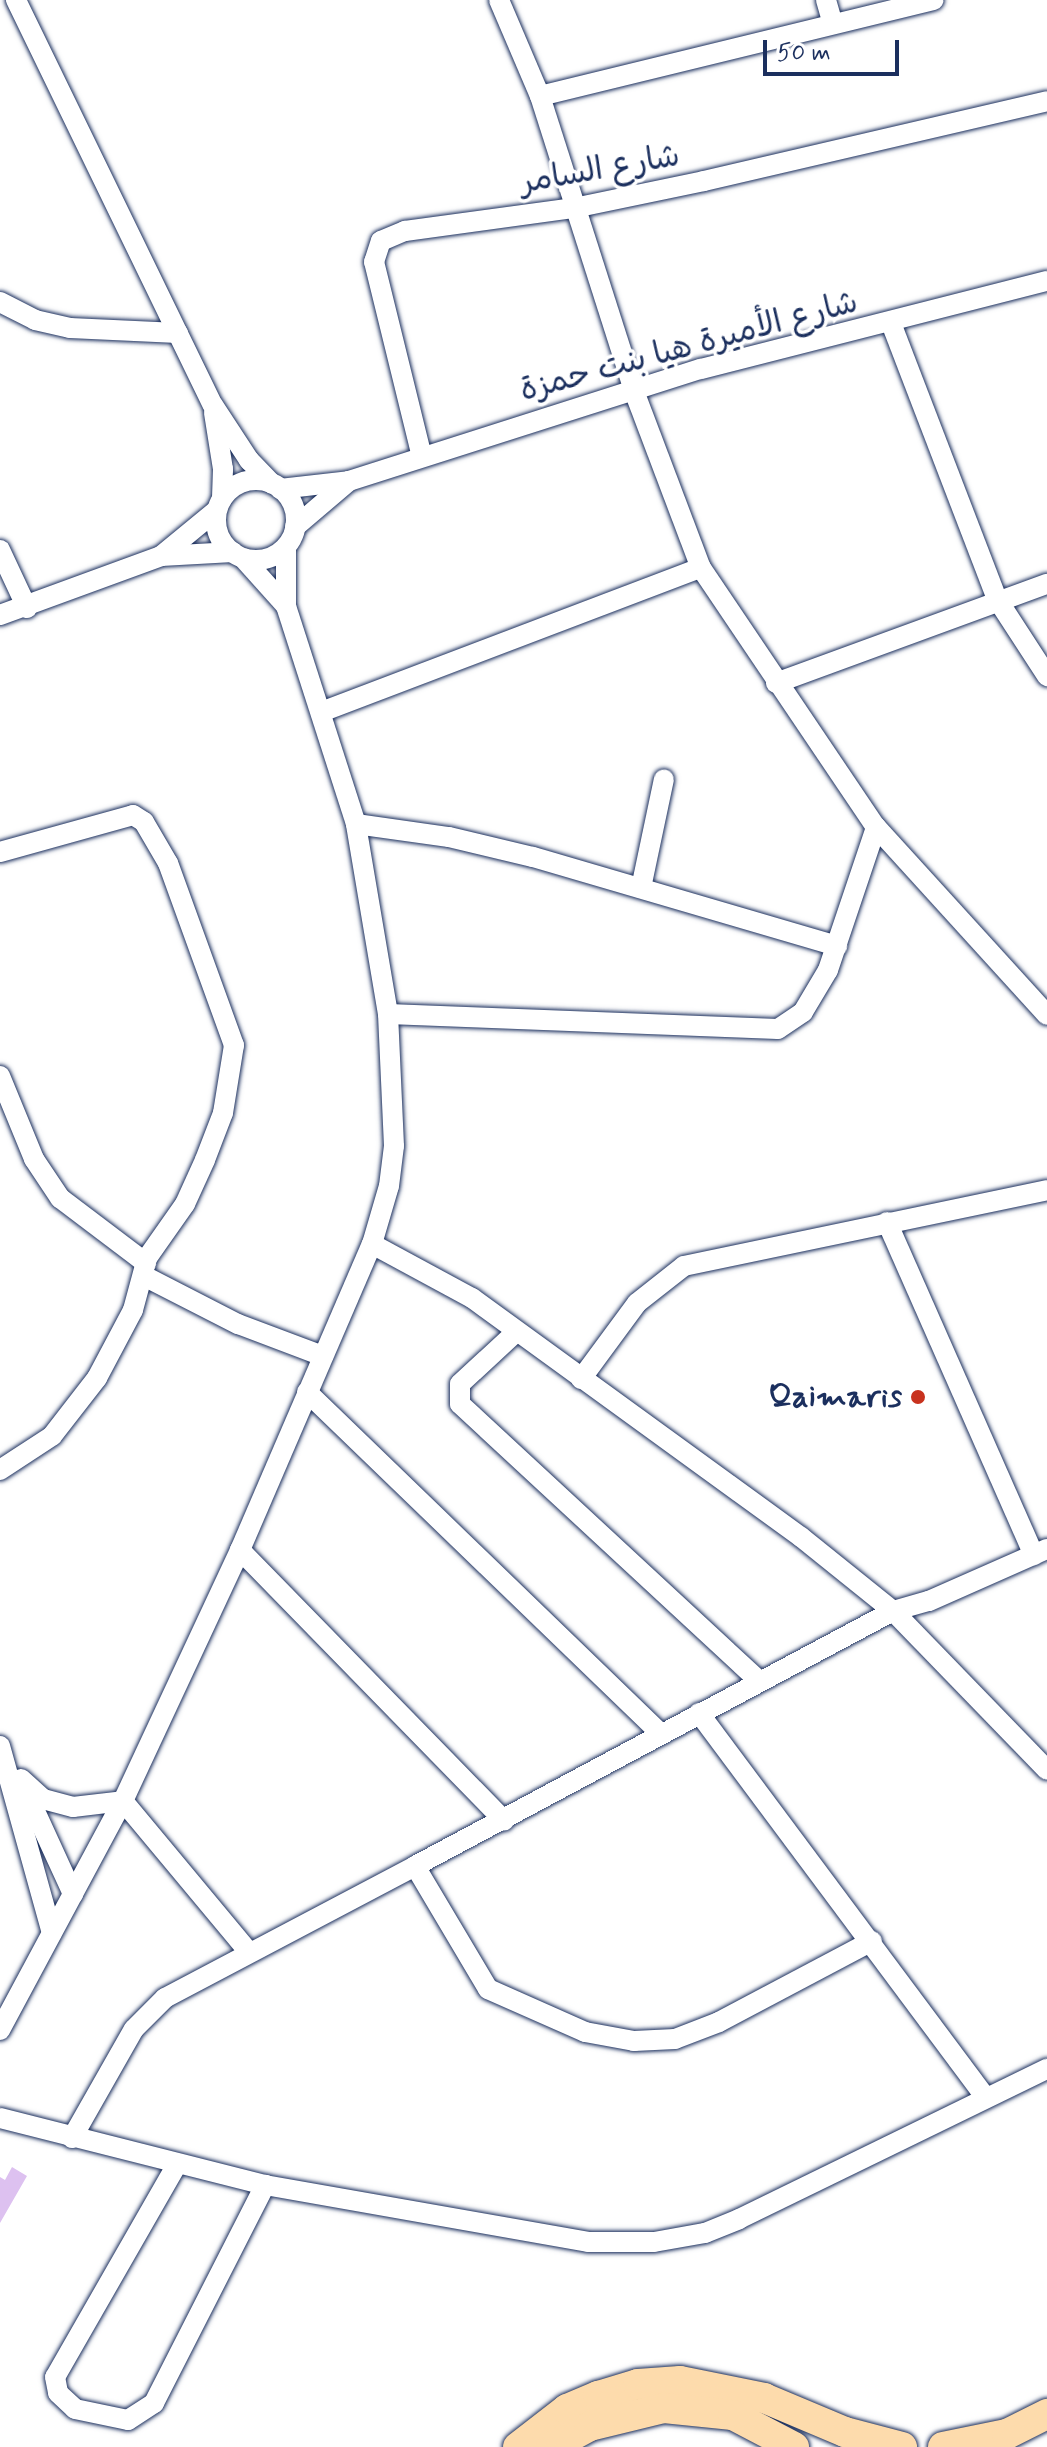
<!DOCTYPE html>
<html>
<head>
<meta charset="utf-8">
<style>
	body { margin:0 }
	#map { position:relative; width:1047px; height:2447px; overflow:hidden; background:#fff; font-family:Mynerve,"Playpen Sans Arabic",sans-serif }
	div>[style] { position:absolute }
	.building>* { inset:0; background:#ddc1f0 }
	.roads { filter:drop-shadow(0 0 2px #1b2f5e) drop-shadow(0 0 2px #1b2f5e) }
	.minor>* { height:20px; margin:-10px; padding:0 10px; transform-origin:10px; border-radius:10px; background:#fff }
	.minor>.ring { margin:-10px; padding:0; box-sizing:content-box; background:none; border:20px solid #fff; border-radius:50% }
	.highway>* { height:30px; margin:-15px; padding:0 15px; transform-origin:15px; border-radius:15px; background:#fddbac }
	.dots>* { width:22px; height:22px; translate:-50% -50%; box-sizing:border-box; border:4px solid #fff; border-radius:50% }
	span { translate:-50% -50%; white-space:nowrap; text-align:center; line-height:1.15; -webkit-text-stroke:7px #fff; paint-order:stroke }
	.street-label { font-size:32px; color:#1b2f5e }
	.poi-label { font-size:32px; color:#1b2f5e; font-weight:700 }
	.right { translate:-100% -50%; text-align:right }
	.scale { position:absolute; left:763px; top:40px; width:136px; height:36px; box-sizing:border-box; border:4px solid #1b2f5e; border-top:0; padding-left:10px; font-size:24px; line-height:28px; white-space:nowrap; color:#1b2f5e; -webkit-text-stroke:6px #fff; paint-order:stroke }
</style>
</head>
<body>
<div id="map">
	<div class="building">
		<i style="clip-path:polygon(12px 2167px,27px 2176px,0 2223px,0 2177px,5px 2180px)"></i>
	</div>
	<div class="roads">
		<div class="minor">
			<i style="left:16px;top:0;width:450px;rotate:64.1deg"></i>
			<i style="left:213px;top:405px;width:66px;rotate:56.8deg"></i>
			<i style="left:249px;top:460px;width:33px;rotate:46deg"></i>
			<i style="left:499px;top:0;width:104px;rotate:66.9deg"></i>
			<i style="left:540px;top:96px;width:310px;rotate:72.3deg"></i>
			<i style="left:634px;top:391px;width:189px;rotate:69.3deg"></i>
			<i style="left:701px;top:568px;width:313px;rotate:56deg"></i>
			<i style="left:876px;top:827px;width:254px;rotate:47.7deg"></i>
			<i style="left:826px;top:0;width:25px;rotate:74deg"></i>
			<i style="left:540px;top:96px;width:405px;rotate:-13.7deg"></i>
			<i style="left:0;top:302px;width:39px;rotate:27deg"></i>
			<i style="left:35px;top:320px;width:36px;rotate:13deg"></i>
			<i style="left:70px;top:328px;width:108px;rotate:2.7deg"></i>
			<i style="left:891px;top:323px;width:296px;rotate:69deg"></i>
			<i style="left:997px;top:599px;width:92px;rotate:57deg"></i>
			<i style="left:214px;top:413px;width:57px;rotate:80.9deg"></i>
			<i style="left:223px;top:469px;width:30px;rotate:92deg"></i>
			<i style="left:422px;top:457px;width:201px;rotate:-103.8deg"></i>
			<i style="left:374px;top:262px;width:22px;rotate:-72deg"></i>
			<i style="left:381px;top:241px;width:26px;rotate:-23deg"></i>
			<i style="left:405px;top:231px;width:171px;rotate:-7.8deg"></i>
			<i style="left:574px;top:208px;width:133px;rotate:-11.7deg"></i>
			<i style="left:704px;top:181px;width:352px;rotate:-13.1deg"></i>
			<i class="ring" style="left:216px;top:480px;width:60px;height:60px"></i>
			<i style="left:280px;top:489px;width:69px;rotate:-6.6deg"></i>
			<i style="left:349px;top:481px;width:369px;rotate:-17.7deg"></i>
			<i style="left:701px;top:369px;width:357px;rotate:-14.3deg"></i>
			<i style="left:295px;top:527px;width:71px;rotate:-40.4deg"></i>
			<i style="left:286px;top:547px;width:59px;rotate:90deg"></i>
			<i style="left:0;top:550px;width:64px;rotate:65deg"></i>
			<i style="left:161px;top:556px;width:72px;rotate:-3.2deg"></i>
			<i style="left:0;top:615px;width:171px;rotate:-20.1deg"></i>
			<i style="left:161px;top:556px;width:72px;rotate:-39.4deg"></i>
			<i style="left:776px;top:683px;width:289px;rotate:-20.1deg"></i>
			<i style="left:321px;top:712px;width:406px;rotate:-20.8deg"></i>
			<i style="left:356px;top:824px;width:94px;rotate:8deg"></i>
			<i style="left:449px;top:837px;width:86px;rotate:13.4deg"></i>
			<i style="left:533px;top:857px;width:317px;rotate:16.3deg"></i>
			<i style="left:0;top:852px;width:138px;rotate:-15.5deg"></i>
			<i style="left:133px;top:815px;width:13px;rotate:32deg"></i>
			<i style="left:144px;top:822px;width:48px;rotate:59.7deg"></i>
			<i style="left:168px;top:863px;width:194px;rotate:70.1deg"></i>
			<i style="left:234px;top:1045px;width:69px;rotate:99.2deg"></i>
			<i style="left:223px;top:1113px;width:50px;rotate:111deg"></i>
			<i style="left:205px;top:1160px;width:48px;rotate:114.4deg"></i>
			<i style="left:185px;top:1204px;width:66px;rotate:125.1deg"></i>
			<i style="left:147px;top:1258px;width:54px;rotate:105.1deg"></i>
			<i style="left:133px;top:1310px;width:77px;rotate:117.9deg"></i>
			<i style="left:97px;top:1378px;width:73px;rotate:127.8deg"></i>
			<i style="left:52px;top:1436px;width:62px;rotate:146.8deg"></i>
			<i style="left:641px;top:888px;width:111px;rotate:-78.1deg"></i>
			<i style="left:388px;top:1014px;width:390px;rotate:2.2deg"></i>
			<i style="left:778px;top:1029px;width:30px;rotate:-34deg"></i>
			<i style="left:803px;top:1012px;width:49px;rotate:-59.2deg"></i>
			<i style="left:828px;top:970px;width:151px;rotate:-71.4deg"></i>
			<i style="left:0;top:1076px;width:90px;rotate:67.7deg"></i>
			<i style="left:34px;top:1159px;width:47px;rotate:56.3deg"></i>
			<i style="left:60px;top:1198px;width:108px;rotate:37.1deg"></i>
			<i style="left:887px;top:1222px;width:364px;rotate:66.2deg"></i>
			<i style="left:372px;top:1244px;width:114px;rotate:28.4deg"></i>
			<i style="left:472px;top:1298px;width:407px;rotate:36deg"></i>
			<i style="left:801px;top:1537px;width:118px;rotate:38.8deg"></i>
			<i style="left:893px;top:1611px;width:221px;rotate:45.9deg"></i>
			<i style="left:144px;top:1276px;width:106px;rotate:27.1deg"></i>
			<i style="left:238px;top:1324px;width:91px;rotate:20.6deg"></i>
			<i style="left:515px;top:1333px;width:75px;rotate:137.2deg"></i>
			<i style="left:460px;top:1384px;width:20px;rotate:90deg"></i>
			<i style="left:460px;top:1404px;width:408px;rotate:42.8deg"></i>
			<i style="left:581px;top:1379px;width:94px;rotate:-53.6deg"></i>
			<i style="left:637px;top:1303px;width:60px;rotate:-38.2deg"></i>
			<i style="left:684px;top:1266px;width:371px;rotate:-11.8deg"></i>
			<i style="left:307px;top:1392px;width:491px;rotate:44deg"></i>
			<i style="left:240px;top:1550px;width:378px;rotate:45.7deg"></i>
			<i style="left:699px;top:1713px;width:479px;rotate:53.3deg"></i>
			<i style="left:0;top:1746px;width:194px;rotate:74.5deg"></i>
			<i style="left:21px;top:1779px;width:30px;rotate:42deg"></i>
			<i style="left:43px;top:1799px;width:31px;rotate:15deg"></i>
			<i style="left:73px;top:1807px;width:50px;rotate:-6.8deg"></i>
			<i style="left:123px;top:1801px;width:195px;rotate:50.2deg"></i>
			<i style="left:24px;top:1787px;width:118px;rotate:65.4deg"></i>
			<i style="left:415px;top:1866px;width:542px;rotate:-28.08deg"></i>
			<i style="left:893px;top:1611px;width:37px;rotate:-16deg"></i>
			<i style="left:929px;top:1601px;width:129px;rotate:-23.8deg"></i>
			<i style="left:0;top:2030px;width:260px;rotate:-61.8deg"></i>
			<i style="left:123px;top:1801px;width:277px;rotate:-65deg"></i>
			<i style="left:240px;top:1550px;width:333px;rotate:-66.7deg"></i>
			<i style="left:372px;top:1244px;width:60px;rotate:-73.7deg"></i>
			<i style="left:389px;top:1186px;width:40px;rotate:-82.9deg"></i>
			<i style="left:394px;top:1146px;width:132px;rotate:-92.6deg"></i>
			<i style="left:388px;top:1014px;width:193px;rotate:-99.6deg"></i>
			<i style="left:356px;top:824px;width:229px;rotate:-107.8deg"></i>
			<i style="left:286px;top:606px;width:64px;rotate:-131.9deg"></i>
			<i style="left:0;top:2118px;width:273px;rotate:14.2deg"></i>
			<i style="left:265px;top:2185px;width:328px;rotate:10deg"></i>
			<i style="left:588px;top:2242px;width:66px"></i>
			<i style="left:654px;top:2242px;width:52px;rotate:-10deg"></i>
			<i style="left:705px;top:2233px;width:37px;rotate:-22deg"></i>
			<i style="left:739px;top:2219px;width:343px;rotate:-26deg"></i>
			<i style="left:72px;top:2138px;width:125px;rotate:-60.4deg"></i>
			<i style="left:134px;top:2029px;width:44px;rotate:-45deg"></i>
			<i style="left:165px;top:1998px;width:283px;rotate:-27.8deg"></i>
			<i style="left:415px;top:1866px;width:143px;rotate:59.3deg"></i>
			<i style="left:488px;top:1989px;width:106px;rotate:23.9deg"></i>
			<i style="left:585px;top:2032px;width:50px;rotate:10.4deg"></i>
			<i style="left:634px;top:2041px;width:41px;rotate:-2.8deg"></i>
			<i style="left:675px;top:2039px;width:47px;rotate:-21.1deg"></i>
			<i style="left:719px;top:2022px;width:173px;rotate:-27.9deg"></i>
			<i style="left:176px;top:2166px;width:243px;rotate:119.8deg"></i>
			<i style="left:55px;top:2377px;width:16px;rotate:79deg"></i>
			<i style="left:58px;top:2393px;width:23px;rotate:43deg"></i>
			<i style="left:75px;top:2409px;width:54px;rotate:11.7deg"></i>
			<i style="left:128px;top:2420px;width:31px;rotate:-33deg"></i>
			<i style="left:154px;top:2403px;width:245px;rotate:-63deg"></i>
		</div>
		<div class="highway">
			<i style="left:518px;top:2447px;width:62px;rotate:-37.8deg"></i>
			<i style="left:567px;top:2409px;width:34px;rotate:-23deg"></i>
			<i style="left:598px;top:2396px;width:42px;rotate:-16.7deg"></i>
			<i style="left:638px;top:2384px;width:42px;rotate:-4.1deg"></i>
			<i style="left:680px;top:2381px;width:86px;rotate:11.4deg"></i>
			<i style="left:764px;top:2398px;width:88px;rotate:22.8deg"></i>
			<i style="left:845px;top:2432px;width:59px;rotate:14.7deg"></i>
			<i style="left:551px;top:2447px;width:44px;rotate:-28.3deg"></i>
			<i style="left:590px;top:2426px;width:76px;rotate:-13.7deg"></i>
			<i style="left:664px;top:2408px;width:69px;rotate:5.8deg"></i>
			<i style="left:733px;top:2415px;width:69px;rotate:27.7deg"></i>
			<i style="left:943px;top:2447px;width:65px;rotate:-11.5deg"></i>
			<i style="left:1007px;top:2434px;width:45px;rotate:-26.6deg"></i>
		</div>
	</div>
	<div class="dots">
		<i style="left:918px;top:1397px;background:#c8321e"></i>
	</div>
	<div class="street-label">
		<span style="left:600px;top:170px;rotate:-10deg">شارع السامر</span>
		<span style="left:689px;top:347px;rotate:-15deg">شارع الأميرة هيا بنت حمزة</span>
	</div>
	<div class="poi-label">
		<span class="right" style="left:902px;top:1397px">Qaimaris</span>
	</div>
	<div class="scale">50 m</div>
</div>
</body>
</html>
